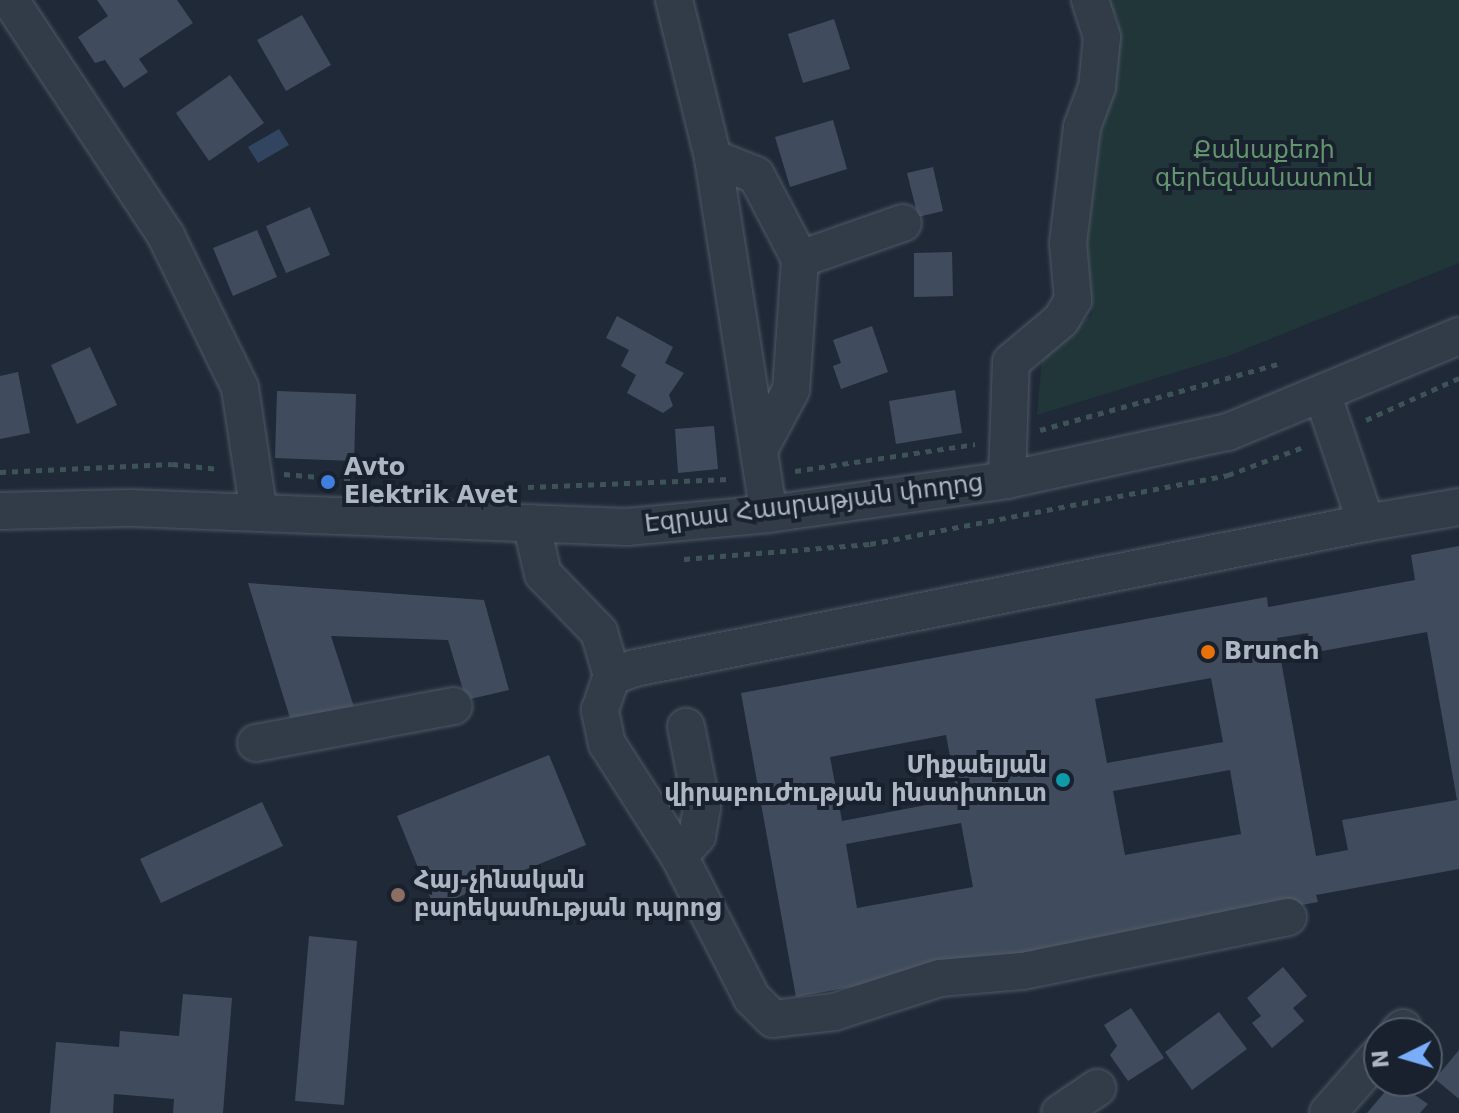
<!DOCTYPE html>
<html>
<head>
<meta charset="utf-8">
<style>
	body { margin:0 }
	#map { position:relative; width:1459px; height:1113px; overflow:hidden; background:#1f2938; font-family:"DejaVu Sans","Noto Sans Armenian",sans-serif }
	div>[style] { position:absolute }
	.green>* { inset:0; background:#213639 }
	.water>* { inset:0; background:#314560 }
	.building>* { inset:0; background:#404c5d }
	.path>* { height:5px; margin-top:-2.5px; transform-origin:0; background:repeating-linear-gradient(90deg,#3e5356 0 6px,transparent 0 12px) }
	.roads { filter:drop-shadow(0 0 2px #505966) drop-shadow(0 0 2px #505966) }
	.minor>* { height:36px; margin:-18px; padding:0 18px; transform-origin:18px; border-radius:18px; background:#323b48 }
	.dots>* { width:22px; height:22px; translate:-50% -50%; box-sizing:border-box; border:4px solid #18212d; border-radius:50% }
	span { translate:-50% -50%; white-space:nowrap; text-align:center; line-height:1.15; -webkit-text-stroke:8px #18212d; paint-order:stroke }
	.park-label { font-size:24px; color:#63966f }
	.poi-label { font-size:24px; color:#acb6c5; font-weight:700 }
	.left { translate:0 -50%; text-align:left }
	.right { translate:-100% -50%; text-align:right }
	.street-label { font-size:24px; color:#acb6c5 }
	.north { position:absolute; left:1363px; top:1017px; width:80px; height:80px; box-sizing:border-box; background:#18212d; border:2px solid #535d6a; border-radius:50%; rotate:265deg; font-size:22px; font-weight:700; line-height:32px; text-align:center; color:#acb6c5 }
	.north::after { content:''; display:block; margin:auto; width:28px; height:36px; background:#7aacfc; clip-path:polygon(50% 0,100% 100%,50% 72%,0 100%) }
</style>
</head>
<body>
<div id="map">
	<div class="green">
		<i style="clip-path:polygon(1107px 0,1459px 0,1459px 263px,1228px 356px,1037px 415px,1043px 347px,1092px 315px,1087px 242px,1101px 131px,1114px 89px,1118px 20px)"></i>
	</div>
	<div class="water">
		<i style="clip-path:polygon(279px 129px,289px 145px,258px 163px,248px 147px)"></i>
	</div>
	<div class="building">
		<i style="clip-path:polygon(97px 0,177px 0,193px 23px,139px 59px,148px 72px,124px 88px,105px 60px,95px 63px,78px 37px,108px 16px)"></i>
		<i style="clip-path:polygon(302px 15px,331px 65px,286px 91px,257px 40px)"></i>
		<i style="clip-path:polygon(834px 19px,850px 69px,803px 83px,788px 34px)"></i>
		<i style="clip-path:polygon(230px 75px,264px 123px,209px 161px,176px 113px)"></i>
		<i style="clip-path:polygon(833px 120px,847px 169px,790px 187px,775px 137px)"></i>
		<i style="clip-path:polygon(933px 167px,943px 211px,918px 217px,907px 173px)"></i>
		<i style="clip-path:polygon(310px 207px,330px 255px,286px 273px,266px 226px)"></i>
		<i style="clip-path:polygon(257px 230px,277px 277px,233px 296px,213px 248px)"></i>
		<i style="clip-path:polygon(952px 252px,953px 296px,914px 297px,914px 253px)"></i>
		<i style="clip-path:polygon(617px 316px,673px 347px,665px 363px,684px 373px,669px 395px,673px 406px,663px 413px,627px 393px,636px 375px,621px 366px,629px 350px,606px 338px)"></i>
		<i style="clip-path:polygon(872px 326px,888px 372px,841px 389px,833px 366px,841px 363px,833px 340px)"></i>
		<i style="clip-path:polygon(90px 347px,117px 405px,77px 424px,51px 365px)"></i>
		<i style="clip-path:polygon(18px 372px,30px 433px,0 439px,0 376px)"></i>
		<i style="clip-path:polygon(955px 390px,962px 433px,896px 444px,889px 401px)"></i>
		<i style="clip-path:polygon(277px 391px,356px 394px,354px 461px,275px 458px)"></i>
		<i style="clip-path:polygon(714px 426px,718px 469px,678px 473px,675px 429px)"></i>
		<i style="clip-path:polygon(evenodd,1459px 546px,1459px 869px,1316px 895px,1318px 902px,796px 997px,741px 693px,1267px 597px,1268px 607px,1415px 580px,1411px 555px,1459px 546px,1427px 632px,1457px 800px,1342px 820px,1348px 850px,1316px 856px,1277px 638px,1308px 633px,1311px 653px,1427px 632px,1459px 546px,1211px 678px,1223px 742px,1107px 763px,1095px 699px,1211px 678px,1459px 546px,946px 735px,958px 799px,842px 821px,830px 757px,946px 735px,1459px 546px,1230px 770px,1241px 834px,1125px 855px,1113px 791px,1230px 770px,1459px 546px,961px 823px,973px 887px,857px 908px,846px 844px,961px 823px)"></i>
		<i style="clip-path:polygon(248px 583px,484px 600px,509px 690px,466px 700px,448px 640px,331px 636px,355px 710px,294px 731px)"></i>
		<i style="clip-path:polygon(549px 755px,586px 845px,434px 907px,397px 816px)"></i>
		<i style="clip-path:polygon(262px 802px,283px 846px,161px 903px,140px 859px)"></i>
		<i style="clip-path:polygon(309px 936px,357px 941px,344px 1105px,295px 1101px)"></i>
		<i style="clip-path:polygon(1283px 967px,1307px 996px,1293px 1008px,1304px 1021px,1272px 1048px,1252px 1023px,1261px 1016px,1247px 998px)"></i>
		<i style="clip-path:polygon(183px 994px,232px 998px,223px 1113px,173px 1113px,174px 1099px,114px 1094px,113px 1113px,50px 1113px,56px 1042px,119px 1047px,120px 1031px,179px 1036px)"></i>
		<i style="clip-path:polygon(1131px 1008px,1164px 1058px,1128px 1081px,1110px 1055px,1117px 1046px,1104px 1025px)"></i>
		<i style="clip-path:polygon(1219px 1012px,1247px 1049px,1192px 1090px,1165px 1052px)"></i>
		<i style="clip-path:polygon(1459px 1050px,1459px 1099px,1435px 1079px)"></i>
		<i style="clip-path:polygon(1394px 1081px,1428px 1104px,1420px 1113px,1367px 1113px)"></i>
	</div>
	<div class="path">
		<i style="left:1366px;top:420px;width:102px;rotate:-24.3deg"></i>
		<i style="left:1040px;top:430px;width:251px;rotate:-15.5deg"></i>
		<i style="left:795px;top:471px;width:182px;rotate:-8.5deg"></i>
		<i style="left:0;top:472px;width:172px;rotate:-2.7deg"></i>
		<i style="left:172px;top:464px;width:47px;rotate:6.1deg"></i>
		<i style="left:284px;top:474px;width:70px;rotate:4.9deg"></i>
		<i style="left:528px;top:487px;width:202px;rotate:-2.3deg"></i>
		<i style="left:684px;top:559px;width:187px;rotate:-4.6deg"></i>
		<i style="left:870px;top:544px;width:365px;rotate:-10.9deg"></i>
		<i style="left:1228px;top:475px;width:83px;rotate:-20.4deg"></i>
	</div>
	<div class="roads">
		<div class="minor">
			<i style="left:10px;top:0;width:283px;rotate:56.5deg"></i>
			<i style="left:166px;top:236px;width:169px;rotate:64deg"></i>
			<i style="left:240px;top:388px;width:126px;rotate:81.4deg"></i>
			<i style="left:674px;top:0;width:163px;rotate:76.1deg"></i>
			<i style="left:713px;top:158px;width:360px;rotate:81.1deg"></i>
			<i style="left:713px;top:158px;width:46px;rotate:21.6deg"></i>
			<i style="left:756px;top:175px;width:95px;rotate:62.4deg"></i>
			<i style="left:800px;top:259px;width:131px;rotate:93.9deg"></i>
			<i style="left:791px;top:390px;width:64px;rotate:118.2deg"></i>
			<i style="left:800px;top:259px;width:109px;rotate:-19.3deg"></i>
			<i style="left:1007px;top:480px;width:118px;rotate:-88.1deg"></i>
			<i style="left:1011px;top:362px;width:65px;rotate:-40deg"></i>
			<i style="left:1061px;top:320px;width:23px;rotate:-59deg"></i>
			<i style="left:1073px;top:300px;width:57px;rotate:-95deg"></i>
			<i style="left:1068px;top:243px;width:117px;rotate:-83.1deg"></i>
			<i style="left:1082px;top:127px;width:43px;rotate:-69.4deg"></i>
			<i style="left:1097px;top:87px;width:50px;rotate:-84.3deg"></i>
			<i style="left:1102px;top:37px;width:39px;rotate:-108deg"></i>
			<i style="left:0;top:511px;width:130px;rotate:-1.3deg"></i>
			<i style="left:130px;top:508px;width:497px;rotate:2.2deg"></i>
			<i style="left:627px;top:527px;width:143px;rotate:-5.2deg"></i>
			<i style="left:769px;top:514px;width:240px;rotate:-8.1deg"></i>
			<i style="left:1007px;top:480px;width:226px;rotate:-12.3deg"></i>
			<i style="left:1228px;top:432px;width:250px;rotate:-22.6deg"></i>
			<i style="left:531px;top:523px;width:52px;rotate:76.8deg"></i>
			<i style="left:543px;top:574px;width:81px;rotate:46deg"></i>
			<i style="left:599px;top:632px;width:46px;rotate:73.5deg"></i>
			<i style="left:1366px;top:523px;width:94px;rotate:-9.8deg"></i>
			<i style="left:256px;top:743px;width:201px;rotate:-10.6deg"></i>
			<i style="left:679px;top:856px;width:27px;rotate:-48deg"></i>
			<i style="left:697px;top:836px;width:29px;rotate:-80deg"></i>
			<i style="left:702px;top:807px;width:82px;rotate:-101.3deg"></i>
			<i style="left:1288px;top:917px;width:271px;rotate:168.5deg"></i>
			<i style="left:1022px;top:971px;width:82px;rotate:175.1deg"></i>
			<i style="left:940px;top:978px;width:111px;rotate:162.2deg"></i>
			<i style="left:834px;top:1012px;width:61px;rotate:173.5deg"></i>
			<i style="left:773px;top:1019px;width:30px;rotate:-135deg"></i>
			<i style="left:752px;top:998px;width:160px;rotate:-117.2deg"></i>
			<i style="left:679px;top:856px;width:133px;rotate:-122.7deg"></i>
			<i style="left:607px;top:744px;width:35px;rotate:-102deg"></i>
			<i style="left:600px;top:710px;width:36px;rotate:-71deg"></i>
			<i style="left:612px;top:676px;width:24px;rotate:-19deg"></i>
			<i style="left:635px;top:668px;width:745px;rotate:-11.22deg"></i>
			<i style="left:1366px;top:523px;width:137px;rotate:-108.7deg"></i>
			<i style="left:1398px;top:1033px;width:7px;rotate:-45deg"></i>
			<i style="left:1060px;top:1113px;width:45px;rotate:-34deg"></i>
			<i style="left:1328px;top:1113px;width:77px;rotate:-48.7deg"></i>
		</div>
	</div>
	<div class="dots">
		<i style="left:328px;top:482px;background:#3f7fe0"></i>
		<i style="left:1208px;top:652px;background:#e8710a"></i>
		<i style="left:1063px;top:780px;background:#0f9aa8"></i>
		<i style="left:398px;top:895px;background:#8d6e63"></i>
	</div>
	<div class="park-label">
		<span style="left:1264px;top:165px">Քանաքեռի<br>գերեզմանատուն</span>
	</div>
	<div class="poi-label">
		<span class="left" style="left:344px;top:482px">Avto<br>Elektrik Avet</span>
		<span class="left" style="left:1224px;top:652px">Brunch</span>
		<span class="right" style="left:1047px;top:780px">Միքաելյան<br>վիրաբուժության ինստիտուտ</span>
		<span class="left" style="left:414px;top:895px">Հայ-չինական<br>բարեկամության դպրոց</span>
	</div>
	<div class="street-label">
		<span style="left:814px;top:504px;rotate:-7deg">Էզրաս Հասրաթյան փողոց</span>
	</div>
	<div class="north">N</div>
</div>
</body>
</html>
